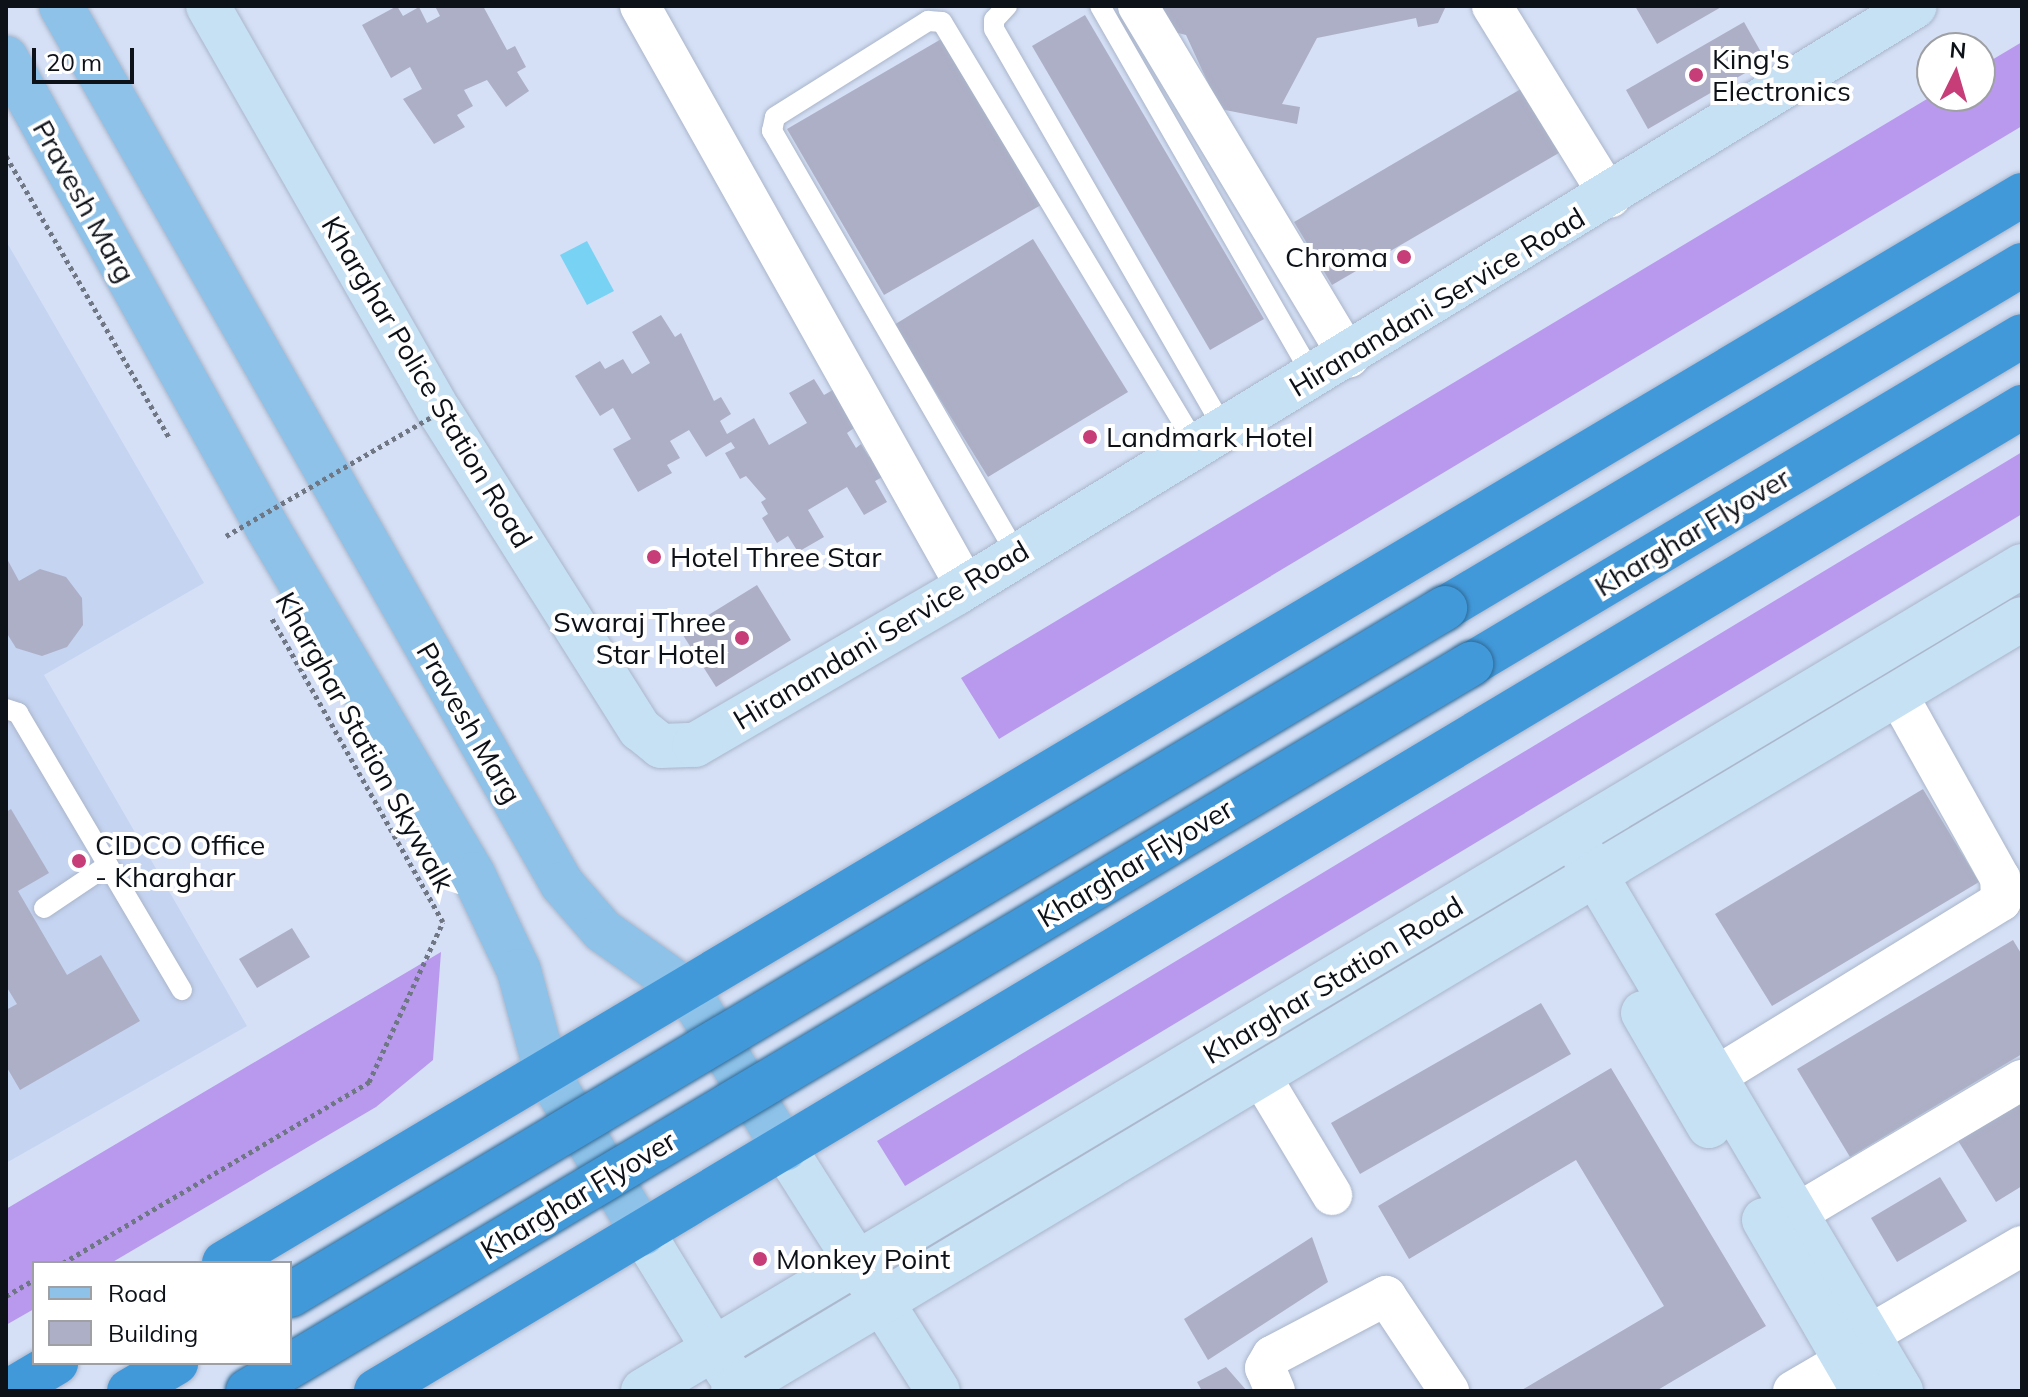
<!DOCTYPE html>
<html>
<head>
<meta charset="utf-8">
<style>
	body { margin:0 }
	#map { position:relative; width:2028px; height:1397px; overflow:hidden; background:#d5e0f6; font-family:Mulish,sans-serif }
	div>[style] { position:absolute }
	.built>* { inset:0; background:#c5d4f1 }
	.forest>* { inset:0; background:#b999ed }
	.water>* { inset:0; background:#78d2f4 }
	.building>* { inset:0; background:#adafc6 }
	.path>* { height:5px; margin-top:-2.5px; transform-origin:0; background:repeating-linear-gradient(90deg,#6f7684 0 4px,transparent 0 8px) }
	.roads { filter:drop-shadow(0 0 2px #aab5ca) drop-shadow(0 0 2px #aab5ca) }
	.lane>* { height:20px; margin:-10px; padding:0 10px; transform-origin:10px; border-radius:10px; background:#fff }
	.street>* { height:40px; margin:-20px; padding:0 20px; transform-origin:20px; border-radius:20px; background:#fff }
	.secondary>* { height:44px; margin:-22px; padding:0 22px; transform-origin:22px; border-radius:22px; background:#c6e0f4 }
	.primary>* { height:44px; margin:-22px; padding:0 22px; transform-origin:22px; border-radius:22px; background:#8ec2e8 }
	.highway>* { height:44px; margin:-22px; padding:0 22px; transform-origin:22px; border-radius:22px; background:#4299d9 }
	.path-bridge>* { height:5px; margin-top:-2.5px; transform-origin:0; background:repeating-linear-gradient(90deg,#6f7684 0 4px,transparent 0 8px) }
	.bridges { filter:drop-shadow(0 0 2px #2f6995) drop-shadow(0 0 2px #2f6995) }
	.highway-bridge>* { height:44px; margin:-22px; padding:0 22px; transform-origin:22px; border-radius:22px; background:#4299d9 }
	.dots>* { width:22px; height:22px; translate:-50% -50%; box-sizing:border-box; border:4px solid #fff; border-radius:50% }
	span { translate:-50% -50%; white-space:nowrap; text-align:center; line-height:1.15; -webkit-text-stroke:8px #fff; paint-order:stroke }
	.poi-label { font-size:28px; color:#0d1118 }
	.left { translate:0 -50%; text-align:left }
	.right { translate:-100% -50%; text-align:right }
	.street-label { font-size:28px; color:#0d1118 }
	.frame { position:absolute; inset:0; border:8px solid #0d1118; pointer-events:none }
	.legend { position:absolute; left:32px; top:1261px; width:260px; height:104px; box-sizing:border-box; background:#fff; border:2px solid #9ea0a3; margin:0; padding:10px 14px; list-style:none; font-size:24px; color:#0d1118 }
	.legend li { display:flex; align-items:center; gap:16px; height:40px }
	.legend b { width:40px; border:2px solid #9ea0a3 }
	.north { position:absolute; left:1916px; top:32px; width:80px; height:80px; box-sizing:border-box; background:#fff; border:2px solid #9ea0a3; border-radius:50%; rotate:5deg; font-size:22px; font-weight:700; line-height:32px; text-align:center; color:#0d1118 }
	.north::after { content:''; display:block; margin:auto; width:28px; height:36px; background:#c63d78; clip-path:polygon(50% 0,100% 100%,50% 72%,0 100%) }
	.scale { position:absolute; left:32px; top:48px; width:102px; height:36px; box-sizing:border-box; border:4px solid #0d1118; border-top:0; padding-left:10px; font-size:24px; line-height:28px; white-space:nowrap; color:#0d1118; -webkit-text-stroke:6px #fff; paint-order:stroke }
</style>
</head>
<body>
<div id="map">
	<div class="built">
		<i style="clip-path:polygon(6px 241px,204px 583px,44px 675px,247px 1026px,6px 1163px)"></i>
	</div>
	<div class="forest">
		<i style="clip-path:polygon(2022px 42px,2022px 126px,999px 739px,961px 678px,1932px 96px,1980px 96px,1980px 67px)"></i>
		<i style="clip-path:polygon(2022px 452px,2022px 514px,905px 1186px,877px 1141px)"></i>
		<i style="clip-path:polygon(441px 952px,433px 1060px,376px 1107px,111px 1263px,34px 1263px,34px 1309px,6px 1325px,6px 1209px)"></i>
	</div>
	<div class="water">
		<i style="clip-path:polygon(587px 241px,614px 291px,587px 305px,560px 255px)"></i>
	</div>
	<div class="building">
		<i style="clip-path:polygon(397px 6px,403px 16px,419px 7px,427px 23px,440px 16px,435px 6px,483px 6px,507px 50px,515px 46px,526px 67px,517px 72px,529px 91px,506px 107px,487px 80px,464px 90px,473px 106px,457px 115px,465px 127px,434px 144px,403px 99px,422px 89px,410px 67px,391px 78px,362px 25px)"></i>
		<i style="clip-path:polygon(1161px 6px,1446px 6px,1438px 23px,1418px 27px,1416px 18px,1317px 38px,1282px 104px,1300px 107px,1297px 124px,1220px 109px,1186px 35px,1166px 30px)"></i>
		<i style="clip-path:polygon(1635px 6px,1723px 6px,1657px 44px)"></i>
		<i style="clip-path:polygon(1085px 15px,1264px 319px,1210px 350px,1032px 46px)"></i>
		<i style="clip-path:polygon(1744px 22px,1766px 61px,1648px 129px,1626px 90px)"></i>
		<i style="clip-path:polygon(943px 38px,1041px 205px,884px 295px,787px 129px)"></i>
		<i style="clip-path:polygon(1526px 86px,1564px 150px,1332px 285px,1294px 222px)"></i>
		<i style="clip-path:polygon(1033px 239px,1128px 392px,988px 477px,894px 325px)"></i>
		<i style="clip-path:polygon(661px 315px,675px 337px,681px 333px,714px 401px,721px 397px,731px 414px,720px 421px,727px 434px,754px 418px,769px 445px,807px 423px,789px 393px,814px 379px,824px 395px,838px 387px,853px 414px,848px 417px,854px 428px,847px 433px,856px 448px,861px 444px,869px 457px,875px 454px,888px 474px,875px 481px,887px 502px,864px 515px,847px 487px,808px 510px,824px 537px,798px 552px,788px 536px,777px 543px,762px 518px,768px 514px,761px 502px,766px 499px,746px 476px,740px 479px,725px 453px,735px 448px,731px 442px,706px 457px,689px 430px,670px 441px,680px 458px,667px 465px,672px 473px,638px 492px,613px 449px,631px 439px,613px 408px,600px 416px,575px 376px,600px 361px,605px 369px,623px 359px,632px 374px,650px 363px,632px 332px)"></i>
		<i style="clip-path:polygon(6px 557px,19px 581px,40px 569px,66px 577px,82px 598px,83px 625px,67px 647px,42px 656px,16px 648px,6px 632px)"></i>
		<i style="clip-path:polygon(757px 585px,791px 640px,716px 687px,681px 632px)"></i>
		<i style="clip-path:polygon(1923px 789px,1979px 882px,1772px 1006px,1715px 914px)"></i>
		<i style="clip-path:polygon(11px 809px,49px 873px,18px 891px,67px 975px,101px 955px,140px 1021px,20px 1090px,6px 1066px,6px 1010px,17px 1004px,6px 986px,6px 812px)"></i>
		<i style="clip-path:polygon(292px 928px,310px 957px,257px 988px,239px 959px)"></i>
		<i style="clip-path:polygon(2013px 940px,2022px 955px,2022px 1054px,1850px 1157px,1797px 1069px)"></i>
		<i style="clip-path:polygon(1541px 1003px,1571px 1054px,1360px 1174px,1331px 1123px)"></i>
		<i style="clip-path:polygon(1611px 1068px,1766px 1326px,1656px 1391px,1520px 1391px,1664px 1306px,1576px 1160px,1409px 1259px,1378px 1206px)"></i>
		<i style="clip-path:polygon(2022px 1099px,2022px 1186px,1996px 1202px,1957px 1139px)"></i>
		<i style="clip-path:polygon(1940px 1177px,1967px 1221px,1897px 1262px,1871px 1218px)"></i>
		<i style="clip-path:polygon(1312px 1237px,1328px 1282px,1208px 1360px,1184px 1319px)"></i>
		<i style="clip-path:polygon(1226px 1367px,1247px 1391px,1202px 1391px,1197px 1382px)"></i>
	</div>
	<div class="path">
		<i style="left:6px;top:156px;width:327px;rotate:59.9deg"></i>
		<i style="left:63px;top:1263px;width:356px;rotate:-30.6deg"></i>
		<i style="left:369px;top:1082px;width:176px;rotate:-65.2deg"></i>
		<i style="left:443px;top:922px;width:349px;rotate:-119.4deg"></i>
		<i style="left:6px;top:1296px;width:32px;rotate:-30deg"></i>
	</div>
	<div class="roads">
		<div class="lane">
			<i style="left:1007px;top:6px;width:19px;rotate:133deg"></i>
			<i style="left:994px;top:20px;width:9px;rotate:90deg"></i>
			<i style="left:994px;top:29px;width:460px;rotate:60.1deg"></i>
			<i style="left:1100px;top:6px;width:429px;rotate:60.1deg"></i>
			<i style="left:1017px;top:555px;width:490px;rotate:-120deg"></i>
			<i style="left:772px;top:131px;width:14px;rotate:-78deg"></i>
			<i style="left:775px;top:117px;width:181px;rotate:-32.1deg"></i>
			<i style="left:928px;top:21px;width:14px;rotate:4deg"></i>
			<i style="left:942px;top:22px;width:493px;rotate:59deg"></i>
			<i style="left:6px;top:709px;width:13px;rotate:18deg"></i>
			<i style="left:18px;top:713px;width:322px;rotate:59.4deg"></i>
			<i style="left:44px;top:908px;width:77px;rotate:-33.9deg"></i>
		</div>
		<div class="street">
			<i style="left:640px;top:6px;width:666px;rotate:60.7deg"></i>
			<i style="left:1138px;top:6px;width:410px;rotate:59deg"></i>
			<i style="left:1492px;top:6px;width:225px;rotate:58.3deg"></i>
			<i style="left:1260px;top:1075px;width:140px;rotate:59deg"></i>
			<i style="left:1715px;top:1077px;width:336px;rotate:-31.6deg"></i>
			<i style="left:2001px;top:901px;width:23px;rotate:-92deg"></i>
			<i style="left:2000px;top:878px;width:211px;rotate:-119.2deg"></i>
			<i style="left:1796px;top:1214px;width:263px;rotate:-30.7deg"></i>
			<i style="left:1275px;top:1391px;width:25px;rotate:-113deg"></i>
			<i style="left:1265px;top:1368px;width:14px;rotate:-60deg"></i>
			<i style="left:1272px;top:1356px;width:129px;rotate:-27.8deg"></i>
			<i style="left:1386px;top:1296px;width:114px;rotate:56.4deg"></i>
			<i style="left:1793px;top:1391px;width:61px;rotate:-30.3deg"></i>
			<i style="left:1846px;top:1360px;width:34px;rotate:-47deg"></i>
			<i style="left:1869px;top:1335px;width:177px;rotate:-30.2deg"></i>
		</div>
		<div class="secondary">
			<i style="left:208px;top:6px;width:468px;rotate:60.3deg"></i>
			<i style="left:440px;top:412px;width:375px;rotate:57.8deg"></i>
			<i style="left:640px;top:729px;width:27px;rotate:39deg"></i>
			<i style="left:661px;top:746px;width:34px;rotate:-2deg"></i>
			<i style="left:695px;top:745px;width:302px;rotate:-30.2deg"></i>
			<i style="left:956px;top:593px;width:1124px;rotate:-31.47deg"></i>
			<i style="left:1580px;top:849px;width:630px;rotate:59.36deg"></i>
			<i style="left:1643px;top:1013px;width:131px;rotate:59.7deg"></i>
			<i style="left:785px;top:1149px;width:286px;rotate:57.7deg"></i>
			<i style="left:1764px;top:1220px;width:198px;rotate:59.9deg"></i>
			<i style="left:643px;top:1233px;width:163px;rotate:58.6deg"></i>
			<i style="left:643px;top:1391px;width:1607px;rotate:-30.89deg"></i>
			<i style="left:733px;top:1391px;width:1502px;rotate:-30.92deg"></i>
		</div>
		<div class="primary">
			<i style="left:61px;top:6px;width:1011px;rotate:60.29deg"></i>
			<i style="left:562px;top:884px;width:62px;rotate:48.9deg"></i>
			<i style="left:603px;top:931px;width:104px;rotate:35.2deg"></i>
			<i style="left:688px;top:991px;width:185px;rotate:58.5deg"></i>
			<i style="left:6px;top:58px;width:537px;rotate:60.9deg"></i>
			<i style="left:267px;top:527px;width:404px;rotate:59.3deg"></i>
			<i style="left:473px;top:874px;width:107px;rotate:64.6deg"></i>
			<i style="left:519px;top:971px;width:104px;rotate:74.9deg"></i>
			<i style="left:546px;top:1071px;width:189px;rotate:59.1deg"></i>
		</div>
		<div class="highway">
			<i style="left:1445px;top:608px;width:671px;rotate:-30.73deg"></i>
			<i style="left:1471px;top:664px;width:641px;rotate:-30.76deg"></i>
			<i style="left:224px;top:1263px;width:2091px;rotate:-30.71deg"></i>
			<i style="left:9px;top:1391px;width:55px;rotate:-30.8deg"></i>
			<i style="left:129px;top:1391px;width:55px;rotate:-30.8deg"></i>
			<i style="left:376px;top:1391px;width:1918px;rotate:-30.87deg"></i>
		</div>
	</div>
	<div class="path-bridge">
		<i style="left:226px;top:536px;width:247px;rotate:-30.1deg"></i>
	</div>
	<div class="bridges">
		<div class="highway-bridge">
			<i style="left:290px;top:1295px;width:1344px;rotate:-30.74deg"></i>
			<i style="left:248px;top:1391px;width:1423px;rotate:-30.73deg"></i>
		</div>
	</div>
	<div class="dots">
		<i style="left:1696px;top:75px;background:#c63d78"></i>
		<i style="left:1404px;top:257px;background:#c63d78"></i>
		<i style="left:1090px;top:437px;background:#c63d78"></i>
		<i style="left:654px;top:557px;background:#c63d78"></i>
		<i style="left:742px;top:638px;background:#c63d78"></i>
		<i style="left:79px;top:861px;background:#c63d78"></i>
		<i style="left:760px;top:1259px;background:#c63d78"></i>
	</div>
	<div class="poi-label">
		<span class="left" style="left:1712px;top:75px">King's<br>Electronics</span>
		<span class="right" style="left:1388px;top:257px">Chroma</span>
		<span class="left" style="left:1106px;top:437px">Landmark Hotel</span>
		<span class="left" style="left:670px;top:557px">Hotel Three Star</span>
		<span class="right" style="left:726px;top:638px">Swaraj Three<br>Star Hotel</span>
		<span class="left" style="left:95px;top:861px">CIDCO Office<br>- Kharghar</span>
		<span class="left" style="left:776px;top:1259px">Monkey Point</span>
	</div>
	<div class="street-label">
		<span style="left:84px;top:201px;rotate:61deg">Pravesh Marg</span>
		<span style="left:1437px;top:302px;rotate:-31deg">Hiranandani Service Road</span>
		<span style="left:427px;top:382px;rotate:59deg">Kharghar Police Station Road</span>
		<span style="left:1692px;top:532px;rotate:-31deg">Kharghar Flyover</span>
		<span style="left:881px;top:635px;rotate:-31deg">Hiranandani Service Road</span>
		<span style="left:469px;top:723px;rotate:60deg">Pravesh Marg</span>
		<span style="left:365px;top:742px;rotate:61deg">Kharghar Station Skywalk</span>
		<span style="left:1135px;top:863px;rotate:-31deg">Kharghar Flyover</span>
		<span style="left:1333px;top:980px;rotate:-31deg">Kharghar Station Road</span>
		<span style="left:578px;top:1195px;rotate:-31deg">Kharghar Flyover</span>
	</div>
	<div class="frame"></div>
	<ul class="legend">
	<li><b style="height:10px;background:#8ec2e8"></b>Road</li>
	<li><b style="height:22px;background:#adafc6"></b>Building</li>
	</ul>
	<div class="north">N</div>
	<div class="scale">20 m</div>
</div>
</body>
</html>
